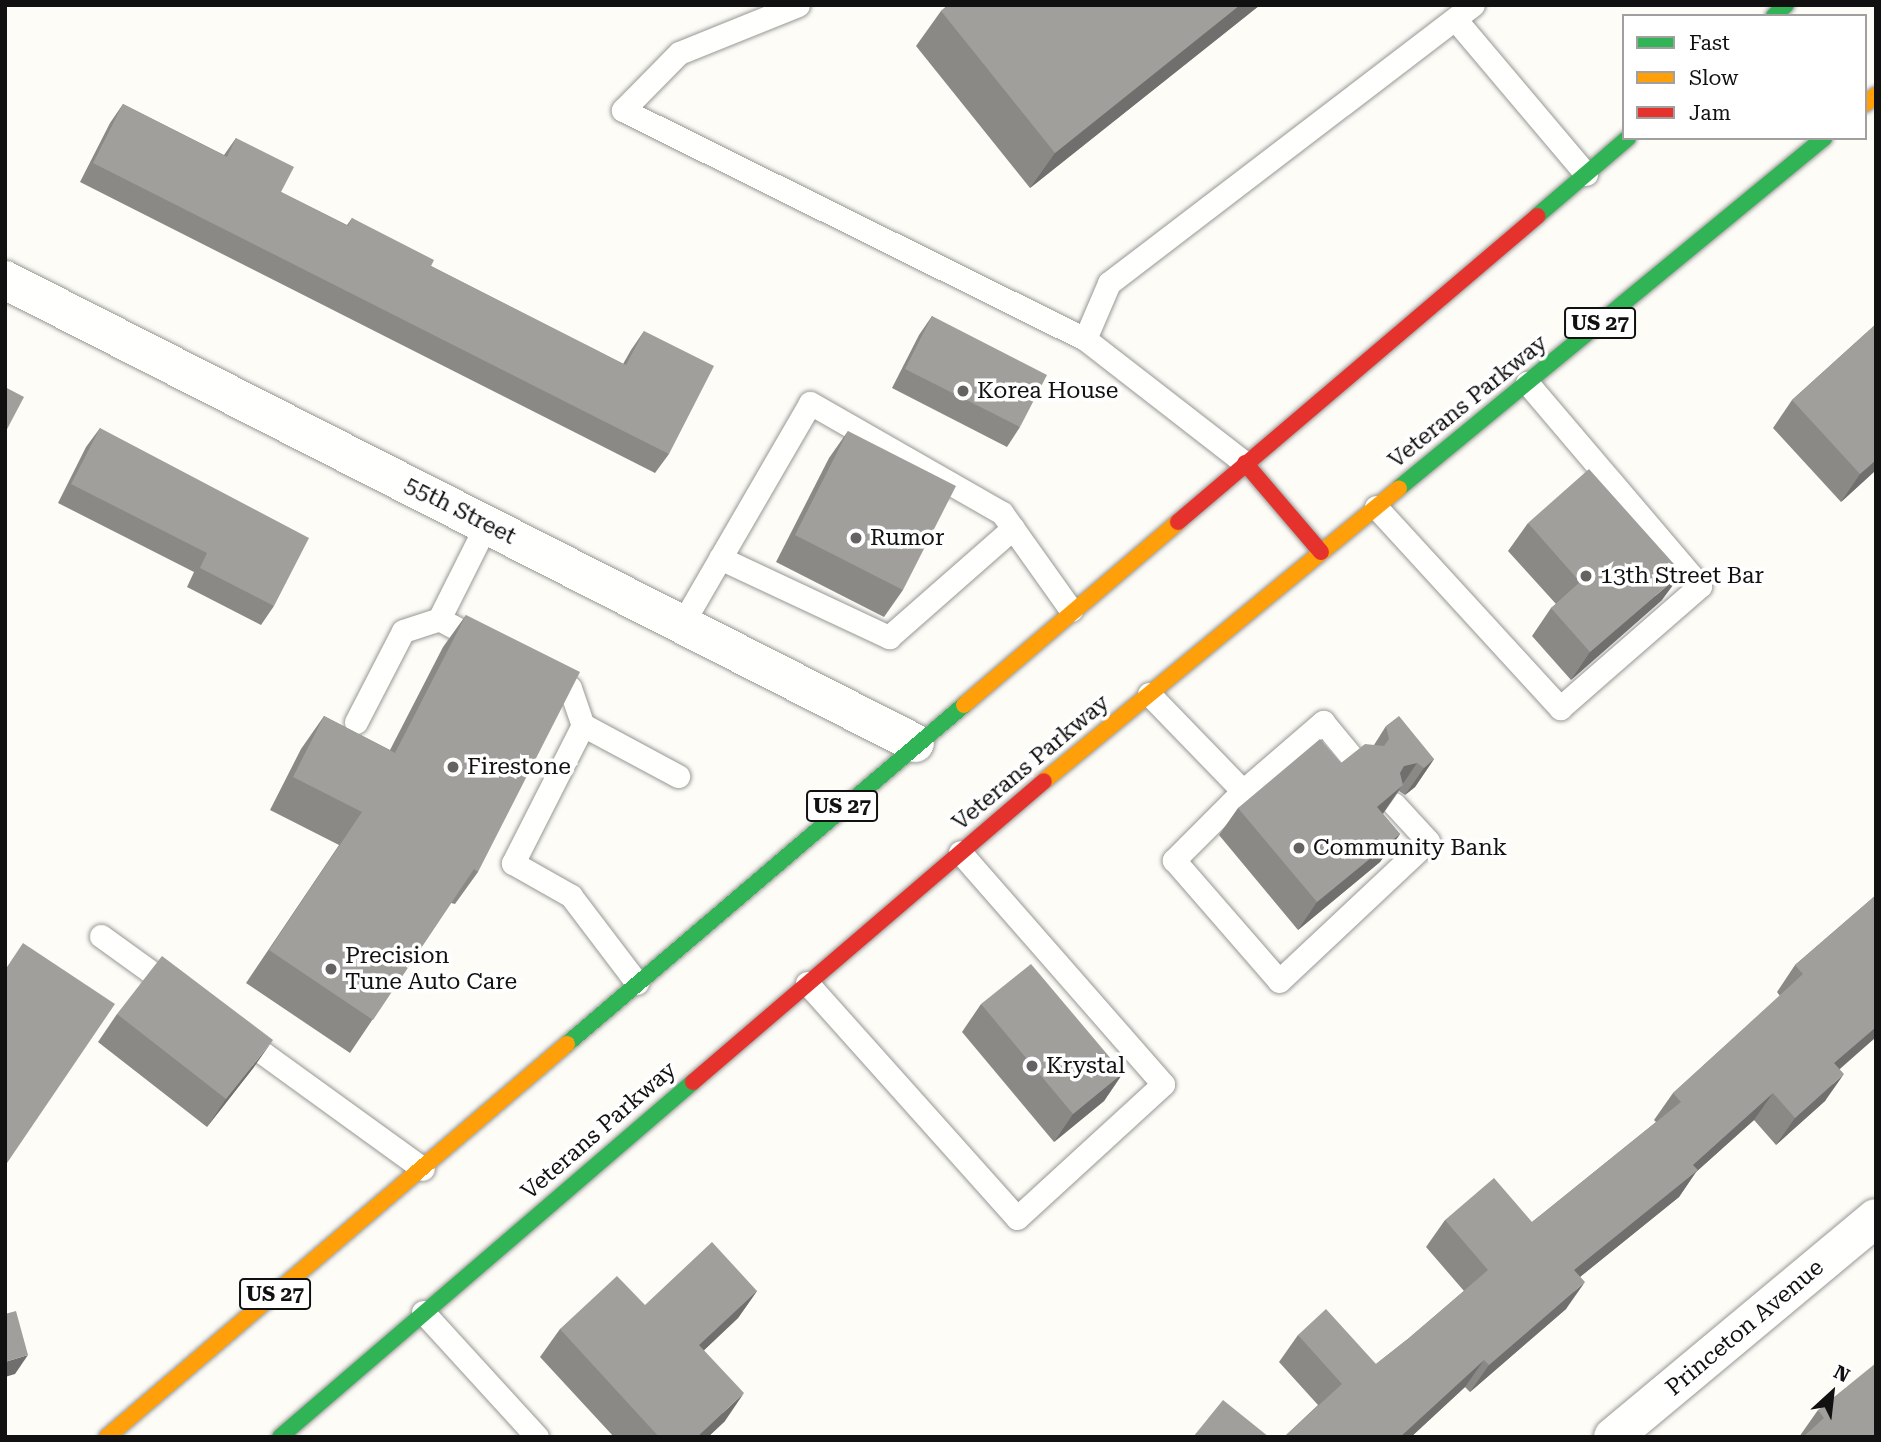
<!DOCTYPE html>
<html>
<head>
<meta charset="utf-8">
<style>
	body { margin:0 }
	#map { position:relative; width:1881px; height:1442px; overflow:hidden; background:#fdfcf7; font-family:"Roboto Serif",serif }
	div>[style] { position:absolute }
	.roads { filter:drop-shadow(0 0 2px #979795) drop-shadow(0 0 2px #979795) }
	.lane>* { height:23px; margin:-11.5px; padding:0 11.5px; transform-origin:11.5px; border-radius:11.5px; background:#fffffe }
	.street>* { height:38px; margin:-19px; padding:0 19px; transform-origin:19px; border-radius:19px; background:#fffffe }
	.fast>* { height:16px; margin:-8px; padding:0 8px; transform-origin:8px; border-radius:8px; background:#30b455 }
	.slow>* { height:16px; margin:-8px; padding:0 8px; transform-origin:8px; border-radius:8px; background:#ff9f0a }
	.jam>* { height:16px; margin:-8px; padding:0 8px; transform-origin:8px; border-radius:8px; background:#e5322d }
	.wall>* { inset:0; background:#8a8986 }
	.shaded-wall>* { inset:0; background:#716f6d }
	.building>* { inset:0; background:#a19f9c }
	.dots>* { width:19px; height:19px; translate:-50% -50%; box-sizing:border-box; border:4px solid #fff; border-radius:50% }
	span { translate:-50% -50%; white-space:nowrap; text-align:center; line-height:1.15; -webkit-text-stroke:7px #fff; paint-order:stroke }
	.shield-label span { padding:2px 5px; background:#fff; border:2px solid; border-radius:5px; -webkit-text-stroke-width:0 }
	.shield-label { font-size:21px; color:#111; font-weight:700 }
	.poi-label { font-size:23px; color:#111 }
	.left { translate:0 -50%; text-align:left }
	.street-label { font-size:23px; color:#111 }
	.frame { position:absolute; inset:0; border:7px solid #111; pointer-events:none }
	.legend { position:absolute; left:1622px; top:14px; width:245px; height:126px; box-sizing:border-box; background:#fff; border:2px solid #a0a0a0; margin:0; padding:9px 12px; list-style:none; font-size:21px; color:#111 }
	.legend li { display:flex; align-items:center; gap:14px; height:35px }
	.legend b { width:35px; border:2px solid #a0a0a0 }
	.north { position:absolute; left:1797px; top:1358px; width:70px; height:70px; -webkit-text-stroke:5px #fff; paint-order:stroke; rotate:27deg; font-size:19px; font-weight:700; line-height:28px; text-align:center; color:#111 }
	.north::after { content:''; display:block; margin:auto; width:24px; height:32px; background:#111; clip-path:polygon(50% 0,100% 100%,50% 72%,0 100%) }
</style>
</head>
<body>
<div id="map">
	<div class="roads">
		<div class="lane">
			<i style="left:798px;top:5px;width:128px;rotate:158deg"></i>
			<i style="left:679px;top:53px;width:80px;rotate:134.5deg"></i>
			<i style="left:623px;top:110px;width:516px;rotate:26.37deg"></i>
			<i style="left:1085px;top:339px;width:202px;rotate:37.8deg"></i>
			<i style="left:1455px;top:19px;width:203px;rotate:49.8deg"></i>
			<i style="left:1085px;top:339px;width:61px;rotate:-66.8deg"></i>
			<i style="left:1109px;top:283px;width:458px;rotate:-37.4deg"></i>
			<i style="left:1376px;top:507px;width:273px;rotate:47.5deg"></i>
			<i style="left:1560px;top:708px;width:186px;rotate:-41.1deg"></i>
			<i style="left:1700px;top:586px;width:267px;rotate:-130.4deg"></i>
			<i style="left:720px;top:558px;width:187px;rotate:25.1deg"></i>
			<i style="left:889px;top:637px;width:165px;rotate:-41.3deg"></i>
			<i style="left:439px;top:619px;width:105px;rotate:-63.4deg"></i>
			<i style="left:682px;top:624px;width:255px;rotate:-59.9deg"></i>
			<i style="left:810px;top:403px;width:221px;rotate:29.8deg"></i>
			<i style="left:1002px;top:513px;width:119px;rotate:54.6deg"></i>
			<i style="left:547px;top:675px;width:26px;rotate:29deg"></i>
			<i style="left:570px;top:688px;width:39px;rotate:71deg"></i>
			<i style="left:583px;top:725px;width:108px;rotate:28.2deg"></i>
			<i style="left:1149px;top:694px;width:135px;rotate:45.9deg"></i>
			<i style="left:1243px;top:791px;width:106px;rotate:-40.8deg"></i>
			<i style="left:1323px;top:722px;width:52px;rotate:50.5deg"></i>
			<i style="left:356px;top:722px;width:102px;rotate:-62.7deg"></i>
			<i style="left:403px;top:631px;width:38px;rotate:-18deg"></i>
			<i style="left:439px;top:619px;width:49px;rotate:28.1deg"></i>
			<i style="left:583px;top:725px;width:155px;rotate:116.9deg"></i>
			<i style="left:513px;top:863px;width:67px;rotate:29.6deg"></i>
			<i style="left:571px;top:896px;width:109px;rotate:52.8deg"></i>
			<i style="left:1243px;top:791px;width:98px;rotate:135deg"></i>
			<i style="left:1174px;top:860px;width:160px;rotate:49deg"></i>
			<i style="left:1279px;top:981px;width:204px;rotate:-43.2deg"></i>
			<i style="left:1428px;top:841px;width:50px;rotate:-132.6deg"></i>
			<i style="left:101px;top:936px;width:89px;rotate:35.8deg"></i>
			<i style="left:807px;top:983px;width:315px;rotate:48.2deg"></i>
			<i style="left:1017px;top:1218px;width:198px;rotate:-42.5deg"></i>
			<i style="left:1163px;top:1084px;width:308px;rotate:-131.2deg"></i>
			<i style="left:238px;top:1035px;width:228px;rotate:35.9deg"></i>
			<i style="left:423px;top:1312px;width:169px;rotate:47.6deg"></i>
		</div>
		<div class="street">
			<i style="left:5px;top:280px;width:1021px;rotate:26.97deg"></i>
			<i style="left:1613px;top:1437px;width:342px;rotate:-39.8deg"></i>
		</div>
		<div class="fast">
			<i style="left:1774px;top:16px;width:16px;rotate:-43deg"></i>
			<i style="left:1537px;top:216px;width:120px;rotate:-40.6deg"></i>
			<i style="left:1399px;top:488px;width:551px;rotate:-39.47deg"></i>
			<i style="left:567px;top:1044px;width:522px;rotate:-40.49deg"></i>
			<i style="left:280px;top:1437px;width:545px;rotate:-40.68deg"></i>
		</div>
		<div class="slow">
			<i style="left:1865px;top:104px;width:14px;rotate:-39deg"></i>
			<i style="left:964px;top:705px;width:282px;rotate:-40.5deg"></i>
			<i style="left:1044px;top:781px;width:460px;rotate:-39.5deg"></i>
			<i style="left:107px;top:1437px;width:605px;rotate:-40.51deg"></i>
		</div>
		<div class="jam">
			<i style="left:1245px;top:463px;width:117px;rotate:49.5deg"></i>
			<i style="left:1178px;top:522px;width:472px;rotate:-40.4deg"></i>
			<i style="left:693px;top:1082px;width:462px;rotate:-40.6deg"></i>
		</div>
	</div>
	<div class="wall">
		<i style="clip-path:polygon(948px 5px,1260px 5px,1030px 188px,916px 46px,941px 11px)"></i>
		<i style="clip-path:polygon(123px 104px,224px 155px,236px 138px,281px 192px,347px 225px,352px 218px,431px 266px,623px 364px,631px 350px,644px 331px,669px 454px,655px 473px,80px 182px,110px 123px)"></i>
		<i style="clip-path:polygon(932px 316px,1020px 427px,1007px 447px,892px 388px,919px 335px)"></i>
		<i style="clip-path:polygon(1876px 324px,1876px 470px,1841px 502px,1773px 428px,1792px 400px)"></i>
		<i style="clip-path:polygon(100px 428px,274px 606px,261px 625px,187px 587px,194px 572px,58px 503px,86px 447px)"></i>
		<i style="clip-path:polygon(848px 431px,903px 590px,884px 617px,776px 562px,829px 458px)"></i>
		<i style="clip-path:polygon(1528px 523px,1662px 600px,1571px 680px,1532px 636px,1551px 608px,1556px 604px,1508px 551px)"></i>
		<i style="clip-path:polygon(466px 615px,478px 872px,455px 904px,451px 903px,350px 1053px,246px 983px,339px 845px,270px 810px,301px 749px,324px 716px,390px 750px,443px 647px)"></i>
		<i style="clip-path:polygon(1386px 726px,1434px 759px,1415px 787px,1405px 795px,1399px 791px,1383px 814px,1400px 834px,1380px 862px,1298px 930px,1219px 835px,1238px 808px,1341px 763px,1374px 745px)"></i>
		<i style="clip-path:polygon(1876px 895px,1876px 1037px,1840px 1069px,1825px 1101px,1776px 1145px,1754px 1120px,1696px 1172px,1679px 1197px,1580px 1277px,1566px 1309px,1470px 1392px,1465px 1387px,1411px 1437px,1284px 1437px,1318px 1405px,1279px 1362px,1298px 1335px,1376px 1364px,1409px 1338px,1464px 1291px,1426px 1247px,1445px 1220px,1532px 1222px,1656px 1122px,1654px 1120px,1673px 1093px,1780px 996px,1777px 992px,1795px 965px)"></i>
		<i style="clip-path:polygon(981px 1004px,1123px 1073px,1104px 1101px,1054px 1142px,962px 1032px)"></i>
		<i style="clip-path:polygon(117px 1014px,254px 1067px,207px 1127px,98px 1042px)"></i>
		<i style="clip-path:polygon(757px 1291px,738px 1318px,704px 1350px,725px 1421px,708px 1437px,614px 1437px,540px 1357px,560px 1329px,645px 1305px)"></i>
		<i style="clip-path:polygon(1818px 1410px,1876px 1437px,1799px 1437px)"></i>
	</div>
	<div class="shaded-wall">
		<i style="clip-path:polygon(1240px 5px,1260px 5px,1030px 188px,1055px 153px)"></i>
		<i style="clip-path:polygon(1876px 460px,1876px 470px,1841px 502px,1860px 474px)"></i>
		<i style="clip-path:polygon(1682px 573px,1662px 600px,1571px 680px,1590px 652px)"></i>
		<i style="clip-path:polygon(1434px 759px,1415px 787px,1405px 795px,1424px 768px)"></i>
		<i style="clip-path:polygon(1417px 763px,1383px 813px,1357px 834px,1404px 766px)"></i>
		<i style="clip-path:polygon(1400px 834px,1380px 862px,1298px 930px,1317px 902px)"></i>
		<i style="clip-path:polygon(1876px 1027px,1876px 1037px,1815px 1090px,1834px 1063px)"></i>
		<i style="clip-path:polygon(273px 1040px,254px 1067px,207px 1127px,226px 1099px)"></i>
		<i style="clip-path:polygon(1123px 1073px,1104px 1101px,1054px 1142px,1073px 1114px)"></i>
		<i style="clip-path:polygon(1844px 1074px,1825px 1101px,1776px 1145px,1795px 1118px)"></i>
		<i style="clip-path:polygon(1773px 1093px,1754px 1120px,1696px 1172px,1679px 1197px,1555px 1297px,1574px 1270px)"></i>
		<i style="clip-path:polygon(1585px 1282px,1566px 1309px,1470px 1392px,1489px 1365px)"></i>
		<i style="clip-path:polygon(757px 1291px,738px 1318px,680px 1373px,699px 1345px)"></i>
		<i style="clip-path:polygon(28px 1355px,15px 1374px,5px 1377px,5px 1362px)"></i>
		<i style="clip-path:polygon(1484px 1360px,1465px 1387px,1411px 1437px,1400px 1437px)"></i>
		<i style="clip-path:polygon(744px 1393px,725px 1421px,708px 1437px,697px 1437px)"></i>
	</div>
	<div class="building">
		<i style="clip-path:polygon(948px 5px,1240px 5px,1055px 153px,941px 11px)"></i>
		<i style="clip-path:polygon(123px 104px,227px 157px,236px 138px,294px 167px,281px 192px,348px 226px,352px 218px,434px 260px,431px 266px,626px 365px,644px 331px,714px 366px,669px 454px,93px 163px)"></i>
		<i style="clip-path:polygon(932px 316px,1047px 375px,1020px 427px,905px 369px)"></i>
		<i style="clip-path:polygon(1876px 324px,1876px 460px,1860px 474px,1792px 400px)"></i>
		<i style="clip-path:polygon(5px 387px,24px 397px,5px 433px)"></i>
		<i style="clip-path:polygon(100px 428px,309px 538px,274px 606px,200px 568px,207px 553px,71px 484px)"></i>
		<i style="clip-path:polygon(848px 431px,956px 486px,903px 590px,795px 535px)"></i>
		<i style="clip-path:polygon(1589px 469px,1682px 573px,1590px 652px,1551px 608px,1580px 582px,1528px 523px)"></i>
		<i style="clip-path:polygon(466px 615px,580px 672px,478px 872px,474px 869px,373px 1020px,269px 950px,362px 812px,293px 777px,324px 716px,395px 753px)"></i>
		<i style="clip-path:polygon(1399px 716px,1434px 759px,1424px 768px,1417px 763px,1404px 766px,1400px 773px,1403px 785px,1377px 807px,1400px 834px,1317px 902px,1238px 808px,1320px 739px,1341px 763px,1365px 744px,1384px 746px,1389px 739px,1386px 726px)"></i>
		<i style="clip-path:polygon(1876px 895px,1876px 1027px,1834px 1063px,1844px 1074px,1795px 1118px,1773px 1093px,1693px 1165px,1698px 1170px,1574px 1270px,1585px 1282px,1489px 1365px,1484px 1360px,1400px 1437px,1284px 1437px,1342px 1384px,1298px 1335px,1326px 1309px,1376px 1364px,1409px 1338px,1488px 1270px,1445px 1220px,1494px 1178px,1532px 1222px,1681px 1102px,1673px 1093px,1803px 974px,1795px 965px)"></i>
		<i style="clip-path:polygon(23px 943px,115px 1004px,5px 1166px,5px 970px)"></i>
		<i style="clip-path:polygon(162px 956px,273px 1040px,226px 1099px,117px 1014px)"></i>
		<i style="clip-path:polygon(1031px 964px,1123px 1073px,1073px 1114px,981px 1004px)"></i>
		<i style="clip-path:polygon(712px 1242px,757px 1291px,699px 1345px,744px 1393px,697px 1437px,659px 1437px,560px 1329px,617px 1276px,645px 1305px)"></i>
		<i style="clip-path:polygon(16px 1311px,28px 1355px,5px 1362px,5px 1314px)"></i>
		<i style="clip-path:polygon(1876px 1363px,1876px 1437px,1803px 1437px,1824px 1418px,1818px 1410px)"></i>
		<i style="clip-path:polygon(1223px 1400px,1269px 1437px,1193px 1437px)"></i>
	</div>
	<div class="dots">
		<i style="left:963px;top:391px;background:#646362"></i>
		<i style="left:856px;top:538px;background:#646362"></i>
		<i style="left:1586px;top:576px;background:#646362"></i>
		<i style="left:453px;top:767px;background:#646362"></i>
		<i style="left:1299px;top:848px;background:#646362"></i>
		<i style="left:331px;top:969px;background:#646362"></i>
		<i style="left:1032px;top:1066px;background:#646362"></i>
	</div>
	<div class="shield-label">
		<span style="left:1600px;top:323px">US 27</span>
		<span style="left:842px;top:806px">US 27</span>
		<span style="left:275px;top:1294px">US 27</span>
	</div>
	<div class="poi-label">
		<span class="left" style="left:977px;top:391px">Korea House</span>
		<span class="left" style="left:870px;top:538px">Rumor</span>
		<span class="left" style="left:1600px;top:576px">13th Street Bar</span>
		<span class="left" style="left:467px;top:767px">Firestone</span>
		<span class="left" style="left:1313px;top:848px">Community Bank</span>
		<span class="left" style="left:345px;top:969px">Precision<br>Tune Auto Care</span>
		<span class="left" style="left:1046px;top:1066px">Krystal</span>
	</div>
	<div class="street-label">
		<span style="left:1468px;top:402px;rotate:-39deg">Veterans Parkway</span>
		<span style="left:460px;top:511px;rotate:27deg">55th Street</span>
		<span style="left:1031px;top:763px;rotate:-40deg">Veterans Parkway</span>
		<span style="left:599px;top:1131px;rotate:-41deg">Veterans Parkway</span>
		<span style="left:1745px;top:1328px;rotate:-40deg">Princeton Avenue</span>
	</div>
	<div class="frame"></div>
	<ul class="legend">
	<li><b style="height:9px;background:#30b455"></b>Fast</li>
	<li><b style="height:9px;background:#ff9f0a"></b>Slow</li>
	<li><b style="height:9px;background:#e5322d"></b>Jam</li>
	</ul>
	<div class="north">N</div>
</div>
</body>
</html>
